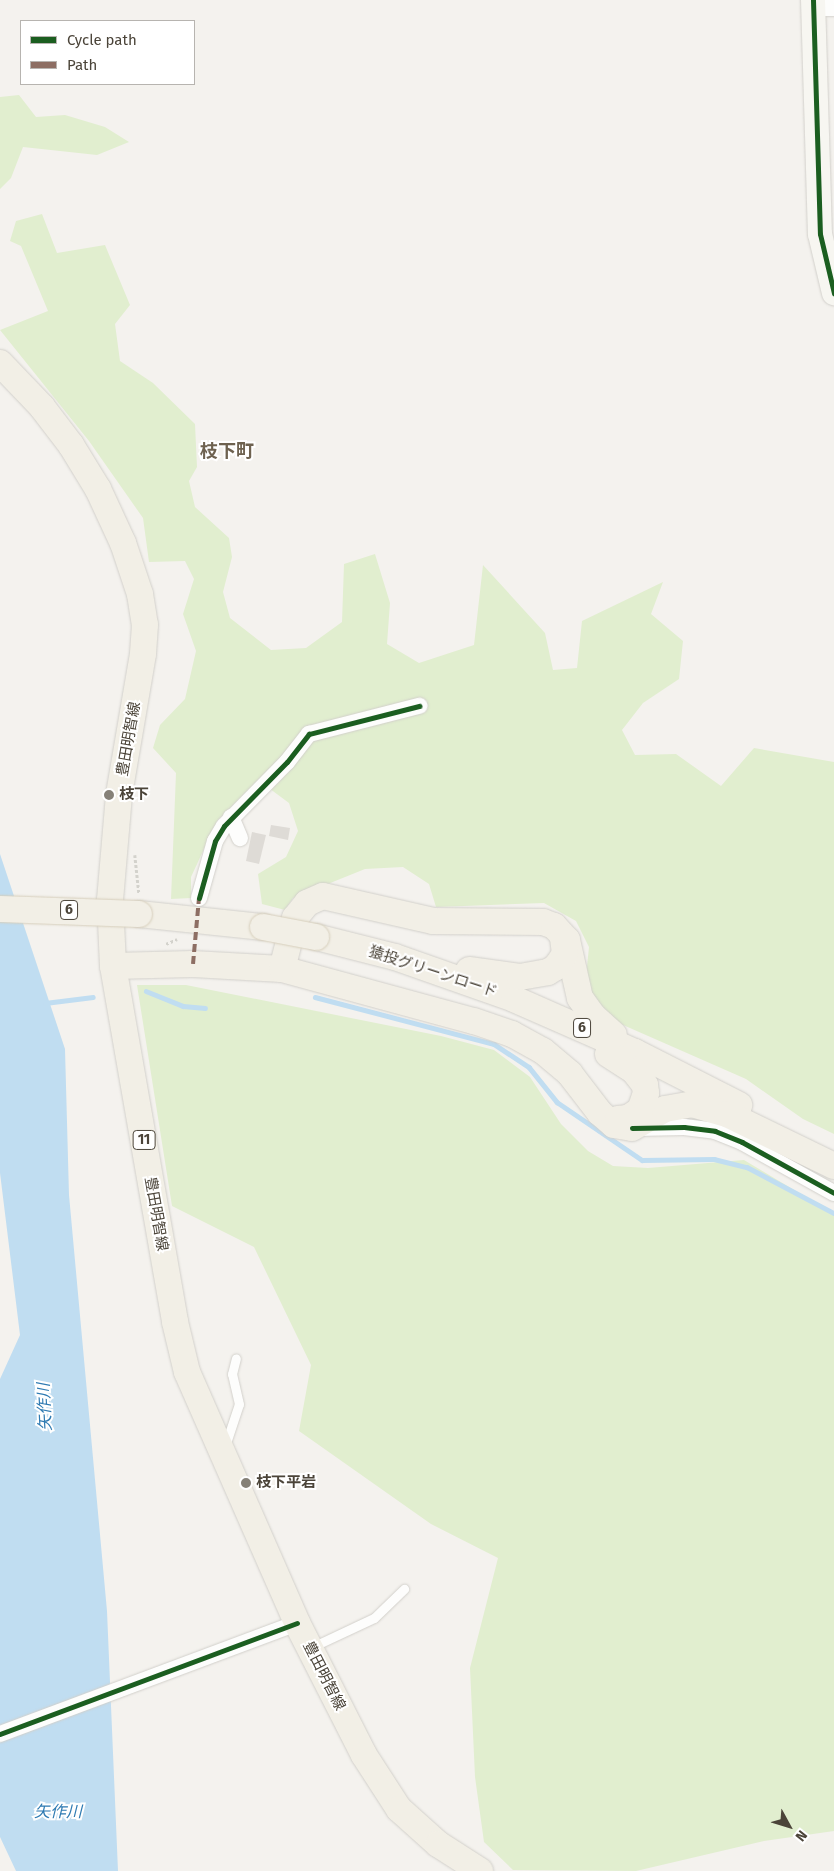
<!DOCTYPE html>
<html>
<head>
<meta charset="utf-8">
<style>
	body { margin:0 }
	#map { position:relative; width:834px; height:1871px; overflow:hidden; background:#f4f2ee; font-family:"Fira Sans","Noto Sans JP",sans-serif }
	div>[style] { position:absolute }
	.green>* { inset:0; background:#e1eecf }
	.water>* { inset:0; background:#c0ddf1 }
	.stream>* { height:4.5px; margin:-2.25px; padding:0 2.25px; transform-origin:2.25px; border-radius:2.25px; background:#c0ddf1 }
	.building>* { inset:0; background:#dedbd6 }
	.path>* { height:2.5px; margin-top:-1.25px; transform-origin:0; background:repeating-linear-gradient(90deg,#d3d2cc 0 2.5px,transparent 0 5px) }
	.roads { filter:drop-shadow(0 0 1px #d2d0cb) drop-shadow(0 0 1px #d2d0cb) }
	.lane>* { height:9px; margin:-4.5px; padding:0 4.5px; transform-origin:4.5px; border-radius:4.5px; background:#fdfdfc }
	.street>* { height:16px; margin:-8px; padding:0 8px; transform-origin:8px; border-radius:8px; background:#fdfdfc }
	.secondary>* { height:24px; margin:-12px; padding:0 12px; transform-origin:12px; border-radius:12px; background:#f7f6f1 }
	.primary>* { height:26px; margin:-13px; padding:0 13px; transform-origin:13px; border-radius:13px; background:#f2efe6 }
	.bridges { filter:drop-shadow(0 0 1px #d6cebb) drop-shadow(0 0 1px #d6cebb) }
	.primary-bridge>* { height:26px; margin:-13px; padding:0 13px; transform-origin:13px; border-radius:13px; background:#f2efe6 }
	.quiet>* { height:4px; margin-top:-2px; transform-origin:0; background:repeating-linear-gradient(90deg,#8d6e63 0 8px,transparent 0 12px) }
	.cycleway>* { height:5px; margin:-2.5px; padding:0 2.5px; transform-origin:2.5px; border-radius:2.5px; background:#1b5e20 }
	.dots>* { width:14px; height:14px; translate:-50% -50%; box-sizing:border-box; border:2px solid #fff; border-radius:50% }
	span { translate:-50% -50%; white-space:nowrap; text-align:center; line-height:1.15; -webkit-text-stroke:4px #fff; paint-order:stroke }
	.shield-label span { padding:1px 4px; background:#fff; border:1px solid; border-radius:4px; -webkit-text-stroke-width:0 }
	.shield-label { font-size:14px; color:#4b4439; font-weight:700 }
	.street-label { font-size:15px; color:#4b4439 }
	.poi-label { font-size:15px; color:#4b4439; font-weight:700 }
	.left { translate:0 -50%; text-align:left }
	.water-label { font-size:16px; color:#2e7ab2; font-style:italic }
	.quarter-label { font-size:18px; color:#6e6250; font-weight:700 }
	.legend { position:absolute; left:20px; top:20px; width:175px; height:65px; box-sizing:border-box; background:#fff; border:1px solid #b7b4b0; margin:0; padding:6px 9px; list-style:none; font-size:15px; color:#4b4439 }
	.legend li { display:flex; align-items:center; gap:10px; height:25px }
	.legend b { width:25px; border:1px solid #b7b4b0 }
	.north { position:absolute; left:764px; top:1801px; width:50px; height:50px; -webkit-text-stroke:4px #fff; paint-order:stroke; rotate:129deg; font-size:14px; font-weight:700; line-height:20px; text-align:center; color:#4b4439 }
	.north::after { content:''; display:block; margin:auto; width:18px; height:22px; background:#4b4439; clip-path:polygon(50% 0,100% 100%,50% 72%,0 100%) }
</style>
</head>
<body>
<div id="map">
	<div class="green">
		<i style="clip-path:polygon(19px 95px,36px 117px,65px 115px,105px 127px,129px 142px,97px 155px,23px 147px,11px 178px,0 189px,0 97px)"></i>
		<i style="clip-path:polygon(42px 214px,57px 253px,105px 245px,130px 305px,115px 324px,120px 361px,153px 383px,195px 424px,197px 467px,189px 481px,195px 507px,229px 538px,232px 557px,223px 592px,230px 618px,271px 650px,306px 648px,342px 622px,344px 564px,375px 554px,390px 603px,387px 644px,419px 663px,474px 645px,483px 565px,545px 633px,553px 670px,577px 668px,582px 621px,663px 582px,651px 614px,683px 641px,679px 679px,643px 703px,622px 730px,635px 755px,676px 754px,721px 786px,754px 748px,834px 762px,834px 1134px,803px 1119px,746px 1079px,614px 1021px,585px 986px,589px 947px,576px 921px,544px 903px,436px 907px,429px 884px,403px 867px,365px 869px,293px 898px,285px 910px,262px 904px,258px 874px,286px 857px,298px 831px,289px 803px,258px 780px,217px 821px,191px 877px,191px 898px,171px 899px,176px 773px,153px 748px,160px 725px,185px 699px,196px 651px,183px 614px,194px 579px,185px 561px,149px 562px,143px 518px,89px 441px,0 330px,48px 311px,21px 246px,10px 241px,16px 221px)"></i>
		<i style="clip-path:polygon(137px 985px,186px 985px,441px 1036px,494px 1050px,530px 1077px,561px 1124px,588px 1151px,613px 1166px,648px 1168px,744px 1160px,834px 1214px,834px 1831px,764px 1841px,636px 1871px,513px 1870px,484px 1842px,475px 1777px,470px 1668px,498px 1558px,431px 1524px,299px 1431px,311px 1365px,254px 1247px,172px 1206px)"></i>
	</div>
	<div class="water">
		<i style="clip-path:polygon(0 854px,65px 1049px,69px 1195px,107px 1611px,118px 1871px,16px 1871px,0 1837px,0 1379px,20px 1335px,0 1173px)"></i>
	</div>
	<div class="stream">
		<i style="left:146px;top:991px;width:40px;rotate:22deg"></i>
		<i style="left:183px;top:1006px;width:22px;rotate:5deg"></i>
		<i style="left:315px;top:997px;width:185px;rotate:14.7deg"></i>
		<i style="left:494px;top:1044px;width:42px;rotate:33.3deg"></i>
		<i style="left:529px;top:1067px;width:45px;rotate:51.3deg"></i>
		<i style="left:557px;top:1102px;width:103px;rotate:34.3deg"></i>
		<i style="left:642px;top:1160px;width:72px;rotate:-0.8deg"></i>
		<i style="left:714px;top:1159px;width:34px;rotate:14deg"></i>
		<i style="left:747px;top:1167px;width:98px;rotate:27.9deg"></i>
		<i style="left:45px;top:1003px;width:48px;rotate:-7.1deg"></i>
	</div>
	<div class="building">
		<i style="clip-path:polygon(271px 825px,290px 828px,288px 840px,269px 836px)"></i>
		<i style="clip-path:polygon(252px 832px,266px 835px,259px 864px,246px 861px)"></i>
	</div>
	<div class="path">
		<i style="left:135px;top:855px;width:39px;rotate:84deg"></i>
		<i style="left:166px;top:944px;width:12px;rotate:-24deg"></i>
	</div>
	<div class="roads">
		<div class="lane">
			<i style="left:225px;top:1446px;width:44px;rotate:-71.6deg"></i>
			<i style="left:239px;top:1404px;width:31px;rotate:-103deg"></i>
			<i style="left:232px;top:1374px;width:16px;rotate:-76deg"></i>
			<i style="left:312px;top:1647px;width:68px;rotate:-25.1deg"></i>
			<i style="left:374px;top:1618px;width:42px;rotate:-44deg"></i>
		</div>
		<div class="street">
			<i style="left:814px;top:8px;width:20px"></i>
			<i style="left:231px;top:817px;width:23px;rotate:67deg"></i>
			<i style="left:199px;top:898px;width:59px;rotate:-74.3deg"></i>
			<i style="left:215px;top:841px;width:17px;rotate:-59deg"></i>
			<i style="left:224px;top:826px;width:90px;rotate:-45.5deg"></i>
			<i style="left:287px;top:762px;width:36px;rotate:-52deg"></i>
			<i style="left:309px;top:734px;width:114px;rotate:-14.3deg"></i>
			<i style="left:637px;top:1128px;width:47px;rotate:-1.2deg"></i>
			<i style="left:684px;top:1127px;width:31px;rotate:7deg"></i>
			<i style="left:715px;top:1131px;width:29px;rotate:22deg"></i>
			<i style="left:742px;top:1142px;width:105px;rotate:29deg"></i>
			<i style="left:0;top:1734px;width:317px;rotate:-20.5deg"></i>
		</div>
		<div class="secondary">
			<i style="left:813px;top:0;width:234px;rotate:88.3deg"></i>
			<i style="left:820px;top:234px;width:61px;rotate:76.7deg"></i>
		</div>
		<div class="primary">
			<i style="left:0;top:363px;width:61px;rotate:46.3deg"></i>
			<i style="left:42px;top:407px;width:48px;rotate:52.7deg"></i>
			<i style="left:71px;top:445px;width:52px;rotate:58.5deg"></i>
			<i style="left:98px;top:489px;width:60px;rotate:65.2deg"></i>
			<i style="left:123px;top:543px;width:54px;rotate:71.6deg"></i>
			<i style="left:140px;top:594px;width:31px;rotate:81deg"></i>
			<i style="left:145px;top:625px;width:29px;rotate:94deg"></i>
			<i style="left:143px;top:654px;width:143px;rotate:99.7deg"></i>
			<i style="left:119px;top:795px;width:105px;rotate:94.9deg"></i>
			<i style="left:110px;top:900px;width:66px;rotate:87.4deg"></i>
			<i style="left:113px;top:966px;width:361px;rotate:80.1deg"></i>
			<i style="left:175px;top:1322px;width:51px;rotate:76.5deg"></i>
			<i style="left:187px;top:1372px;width:274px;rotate:66.3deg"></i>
			<i style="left:297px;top:1623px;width:148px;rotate:63.1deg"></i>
			<i style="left:364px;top:1755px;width:64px;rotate:57.1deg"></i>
			<i style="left:399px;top:1809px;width:52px;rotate:41.9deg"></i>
			<i style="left:438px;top:1844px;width:50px;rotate:32.7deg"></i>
			<i style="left:139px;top:914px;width:125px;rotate:6deg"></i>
			<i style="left:316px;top:937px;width:81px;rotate:14.2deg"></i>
			<i style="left:395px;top:957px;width:126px;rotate:19.4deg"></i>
			<i style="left:514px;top:999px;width:132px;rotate:23.7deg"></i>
			<i style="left:635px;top:1052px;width:117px;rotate:27deg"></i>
			<i style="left:113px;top:966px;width:80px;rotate:-1.4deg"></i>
			<i style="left:193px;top:964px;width:89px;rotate:3.2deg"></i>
			<i style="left:282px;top:969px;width:199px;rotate:15.2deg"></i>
			<i style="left:474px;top:1021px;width:40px;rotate:18.9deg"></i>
			<i style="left:512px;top:1034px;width:35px;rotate:29deg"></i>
			<i style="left:543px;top:1051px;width:35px;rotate:40deg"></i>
			<i style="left:570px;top:1074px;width:49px;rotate:52.4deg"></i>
			<i style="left:600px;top:1113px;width:18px;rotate:41deg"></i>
			<i style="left:614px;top:1125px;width:18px;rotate:9deg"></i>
			<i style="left:632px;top:1128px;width:38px;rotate:-30deg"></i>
			<i style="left:665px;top:1109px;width:27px;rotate:-10deg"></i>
			<i style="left:692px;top:1104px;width:36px;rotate:16deg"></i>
			<i style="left:727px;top:1114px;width:119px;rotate:25.9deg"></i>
			<i style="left:282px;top:969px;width:53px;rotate:-75.7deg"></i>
			<i style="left:295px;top:918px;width:19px;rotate:-51deg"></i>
			<i style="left:307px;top:903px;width:17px;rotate:-24deg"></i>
			<i style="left:323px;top:896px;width:113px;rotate:12.8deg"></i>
			<i style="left:433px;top:921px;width:110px;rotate:0.5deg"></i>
			<i style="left:543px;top:922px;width:12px;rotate:20deg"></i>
			<i style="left:554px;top:926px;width:19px;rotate:47deg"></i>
			<i style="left:567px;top:940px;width:59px;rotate:77.4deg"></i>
			<i style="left:580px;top:998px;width:22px;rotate:54deg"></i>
			<i style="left:593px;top:1016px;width:28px;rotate:42deg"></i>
			<i style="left:469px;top:970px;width:51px;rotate:7.8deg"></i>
			<i style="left:520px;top:977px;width:28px;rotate:-10deg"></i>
			<i style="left:548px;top:972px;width:9px;rotate:-32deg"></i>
			<i style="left:556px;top:967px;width:16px;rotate:-55deg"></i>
			<i style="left:565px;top:954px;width:17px;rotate:-97deg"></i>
			<i style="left:608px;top:1054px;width:31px;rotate:33deg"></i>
			<i style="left:634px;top:1071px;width:18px;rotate:52deg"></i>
			<i style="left:645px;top:1085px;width:8px;rotate:83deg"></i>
			<i style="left:646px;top:1093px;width:18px;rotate:109deg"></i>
			<i style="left:640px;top:1110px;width:14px;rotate:146deg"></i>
			<i style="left:628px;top:1118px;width:10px;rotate:174deg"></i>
		</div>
	</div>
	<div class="bridges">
		<div class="primary-bridge">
			<i style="left:0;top:909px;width:139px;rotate:2.1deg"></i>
			<i style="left:263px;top:927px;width:54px;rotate:10.7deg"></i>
		</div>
	</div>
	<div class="quiet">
		<i style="left:193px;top:964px;width:66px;rotate:-84.8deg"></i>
	</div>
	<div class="cycleway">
		<i style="left:813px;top:0;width:234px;rotate:88.3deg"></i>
		<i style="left:820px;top:234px;width:61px;rotate:76.7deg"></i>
		<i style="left:199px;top:898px;width:59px;rotate:-74.3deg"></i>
		<i style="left:215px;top:841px;width:17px;rotate:-59deg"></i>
		<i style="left:224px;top:826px;width:90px;rotate:-45.5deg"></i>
		<i style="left:287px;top:762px;width:36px;rotate:-52deg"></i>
		<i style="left:309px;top:734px;width:114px;rotate:-14.3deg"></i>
		<i style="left:632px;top:1128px;width:52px;rotate:-1.1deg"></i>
		<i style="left:684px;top:1127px;width:31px;rotate:7deg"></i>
		<i style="left:715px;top:1131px;width:29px;rotate:22deg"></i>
		<i style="left:742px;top:1142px;width:105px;rotate:29deg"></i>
		<i style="left:0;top:1734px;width:317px;rotate:-20.5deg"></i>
	</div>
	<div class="dots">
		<i style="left:109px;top:795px;background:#868178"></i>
		<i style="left:246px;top:1483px;background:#868178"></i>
	</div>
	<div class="shield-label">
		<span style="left:69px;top:910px">6</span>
		<span style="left:582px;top:1028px">6</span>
		<span style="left:144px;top:1140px">11</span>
	</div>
	<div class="street-label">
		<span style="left:129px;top:739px;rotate:-80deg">豊田明智線</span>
		<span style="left:433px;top:972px;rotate:18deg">猿投グリーンロード</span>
		<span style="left:156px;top:1214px;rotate:80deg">豊田明智線</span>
		<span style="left:324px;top:1676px;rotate:63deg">豊田明智線</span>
	</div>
	<div class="poi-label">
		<span class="left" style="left:119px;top:795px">枝下</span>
		<span class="left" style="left:256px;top:1483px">枝下平岩</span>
	</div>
	<div class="water-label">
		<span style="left:45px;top:1407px;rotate:-93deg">矢作川</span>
		<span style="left:58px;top:1812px">矢作川</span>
	</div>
	<div class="quarter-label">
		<span style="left:227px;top:451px">枝下町</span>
	</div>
	<ul class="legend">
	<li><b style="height:6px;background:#1b5e20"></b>Cycle path</li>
	<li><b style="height:6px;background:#8d6e63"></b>Path</li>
	</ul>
	<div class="north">N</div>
</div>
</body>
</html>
